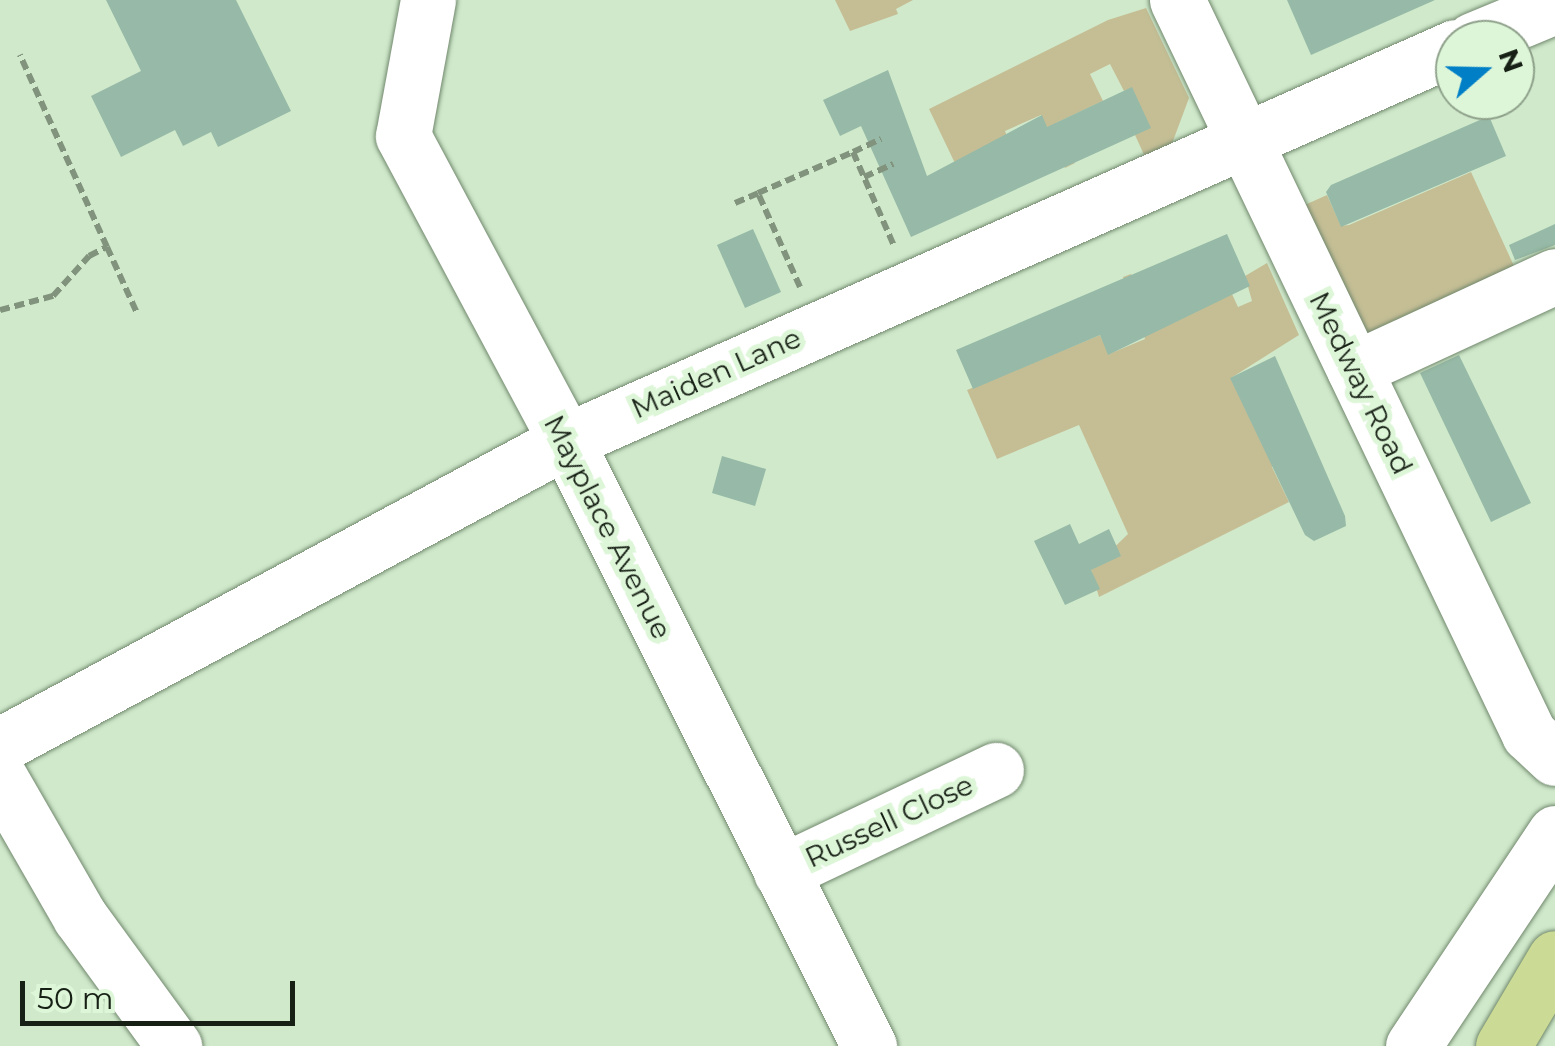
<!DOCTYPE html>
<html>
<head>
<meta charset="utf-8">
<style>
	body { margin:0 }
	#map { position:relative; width:1555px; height:1046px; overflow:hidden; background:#d0e9cb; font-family:Montserrat,sans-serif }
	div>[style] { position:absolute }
	.green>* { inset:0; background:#c5be95 }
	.building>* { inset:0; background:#96baa7 }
	.path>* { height:6px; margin-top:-3px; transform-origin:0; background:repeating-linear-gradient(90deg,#81937d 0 10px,transparent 0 15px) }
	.roads { filter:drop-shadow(0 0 2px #71886d) drop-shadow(0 0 2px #71886d) }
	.minor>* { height:55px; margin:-27.5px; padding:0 27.5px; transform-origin:27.5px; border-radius:27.5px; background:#fff }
	.major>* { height:55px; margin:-27.5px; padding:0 27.5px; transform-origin:27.5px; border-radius:27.5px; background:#cbda94 }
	span { translate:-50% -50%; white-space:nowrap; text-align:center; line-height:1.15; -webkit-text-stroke:10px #ddf6d8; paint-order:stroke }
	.street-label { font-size:28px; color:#172015 }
	.north { position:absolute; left:1435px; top:20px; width:100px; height:100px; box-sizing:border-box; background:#ddf6d8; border:2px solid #8ea08a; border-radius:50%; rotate:70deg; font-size:28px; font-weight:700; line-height:40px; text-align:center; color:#172015 }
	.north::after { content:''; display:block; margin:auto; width:35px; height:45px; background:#007fc7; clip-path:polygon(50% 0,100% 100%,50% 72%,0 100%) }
	.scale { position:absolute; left:20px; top:981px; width:275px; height:45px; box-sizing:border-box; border:5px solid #172015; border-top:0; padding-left:12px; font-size:30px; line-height:35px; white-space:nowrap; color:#172015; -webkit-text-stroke:8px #ddf6d8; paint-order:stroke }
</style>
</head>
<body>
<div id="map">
	<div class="green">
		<i style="clip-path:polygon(835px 0,913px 0,896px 9px,898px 14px,850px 31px)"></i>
		<i style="clip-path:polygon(1146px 8px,1189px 98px,1170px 149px,1146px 159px,1135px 135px,1132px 88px,1124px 91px,1110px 64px,1090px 74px,1103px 101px,1056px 123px,1075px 163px,1065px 168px,1041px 115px,1005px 131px,1010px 144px,975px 205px,929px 109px,1108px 20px)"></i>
		<i style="clip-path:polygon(1471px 172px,1519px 277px,1364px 344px,1298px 208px,1327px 195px,1341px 226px,1349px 225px)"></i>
		<i style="clip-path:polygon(1267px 263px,1299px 335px,1231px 378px,1309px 448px,1272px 467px,1289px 502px,1099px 597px,1091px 570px,1128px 534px,1079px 425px,997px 459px,967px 390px,1100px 335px,1109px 354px,1145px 339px,1123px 277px,1131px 274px,1154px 326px,1232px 294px,1238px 307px,1252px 301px,1245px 276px)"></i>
	</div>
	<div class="building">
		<i style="clip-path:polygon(106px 0,236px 0,291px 111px,218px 147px,211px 132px,183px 146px,175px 130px,121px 157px,91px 96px,141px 71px)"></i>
		<i style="clip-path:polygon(1287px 0,1435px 0,1311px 55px)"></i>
		<i style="clip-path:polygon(888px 70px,927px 176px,1042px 115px,1047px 127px,1132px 87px,1151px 128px,911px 237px,861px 126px,840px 136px,823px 100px)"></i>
		<i style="clip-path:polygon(1489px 116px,1506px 156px,1341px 227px,1326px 192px,1331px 185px)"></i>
		<i style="clip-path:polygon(1555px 224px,1555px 245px,1515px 260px,1509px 245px)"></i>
		<i style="clip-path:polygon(753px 229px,781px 292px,745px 308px,717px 245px)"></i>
		<i style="clip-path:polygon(1227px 234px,1250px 286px,1108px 355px,1100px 335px,973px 389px,956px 350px)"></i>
		<i style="clip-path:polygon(1459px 355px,1531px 503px,1491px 522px,1420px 373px)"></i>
		<i style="clip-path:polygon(1275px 356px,1345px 516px,1346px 526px,1314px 541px,1305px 535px,1230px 378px)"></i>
		<i style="clip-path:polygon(722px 456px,766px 469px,755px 506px,712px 493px)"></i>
		<i style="clip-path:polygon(1070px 524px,1079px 544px,1109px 529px,1121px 556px,1091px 570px,1100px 589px,1065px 605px,1034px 541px)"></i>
	</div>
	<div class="path">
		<i style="left:853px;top:152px;width:31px;rotate:-25deg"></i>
		<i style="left:864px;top:177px;width:32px;rotate:-24deg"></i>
		<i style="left:735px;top:203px;width:25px;rotate:-23deg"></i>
		<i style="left:107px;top:247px;width:72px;rotate:65.6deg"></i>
		<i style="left:800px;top:287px;width:103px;rotate:-114.1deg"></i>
		<i style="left:758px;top:193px;width:103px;rotate:-23.3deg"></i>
		<i style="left:853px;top:152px;width:103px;rotate:66.4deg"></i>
		<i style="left:0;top:310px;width:55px;rotate:-14.8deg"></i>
		<i style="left:53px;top:296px;width:54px;rotate:-48deg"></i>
		<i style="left:89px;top:256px;width:20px;rotate:-27deg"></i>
		<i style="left:107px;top:247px;width:211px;rotate:-114.4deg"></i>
	</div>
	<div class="roads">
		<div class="minor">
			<i style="left:428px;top:0;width:138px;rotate:100.4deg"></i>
			<i style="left:403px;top:136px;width:346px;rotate:61.9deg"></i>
			<i style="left:566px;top:441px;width:677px;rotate:63.4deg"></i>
			<i style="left:1177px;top:0;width:814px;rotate:64.38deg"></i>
			<i style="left:1529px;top:734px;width:35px;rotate:43deg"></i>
			<i style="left:1473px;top:40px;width:89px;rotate:-22.5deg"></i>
			<i style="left:1354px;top:369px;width:221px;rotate:-24.8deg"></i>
			<i style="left:0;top:745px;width:642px;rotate:-28.24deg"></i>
			<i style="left:566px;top:441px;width:972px;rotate:-23.9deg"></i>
			<i style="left:0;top:778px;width:160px;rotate:60.1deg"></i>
			<i style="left:80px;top:917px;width:160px;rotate:53.9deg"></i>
			<i style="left:781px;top:872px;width:238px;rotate:-25.4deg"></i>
			<i style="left:1413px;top:1046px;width:256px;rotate:-56.3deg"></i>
		</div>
		<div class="major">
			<i style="left:1503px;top:1046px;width:102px;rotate:-59.4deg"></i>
		</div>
	</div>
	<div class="street-label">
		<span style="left:716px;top:373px;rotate:-24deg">Maiden Lane</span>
		<span style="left:1361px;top:383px;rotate:64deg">Medway Road</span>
		<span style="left:608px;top:527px;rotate:63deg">Mayplace Avenue</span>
		<span style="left:889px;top:821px;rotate:-25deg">Russell Close</span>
	</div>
	<div class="north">N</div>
	<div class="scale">50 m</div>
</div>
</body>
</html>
